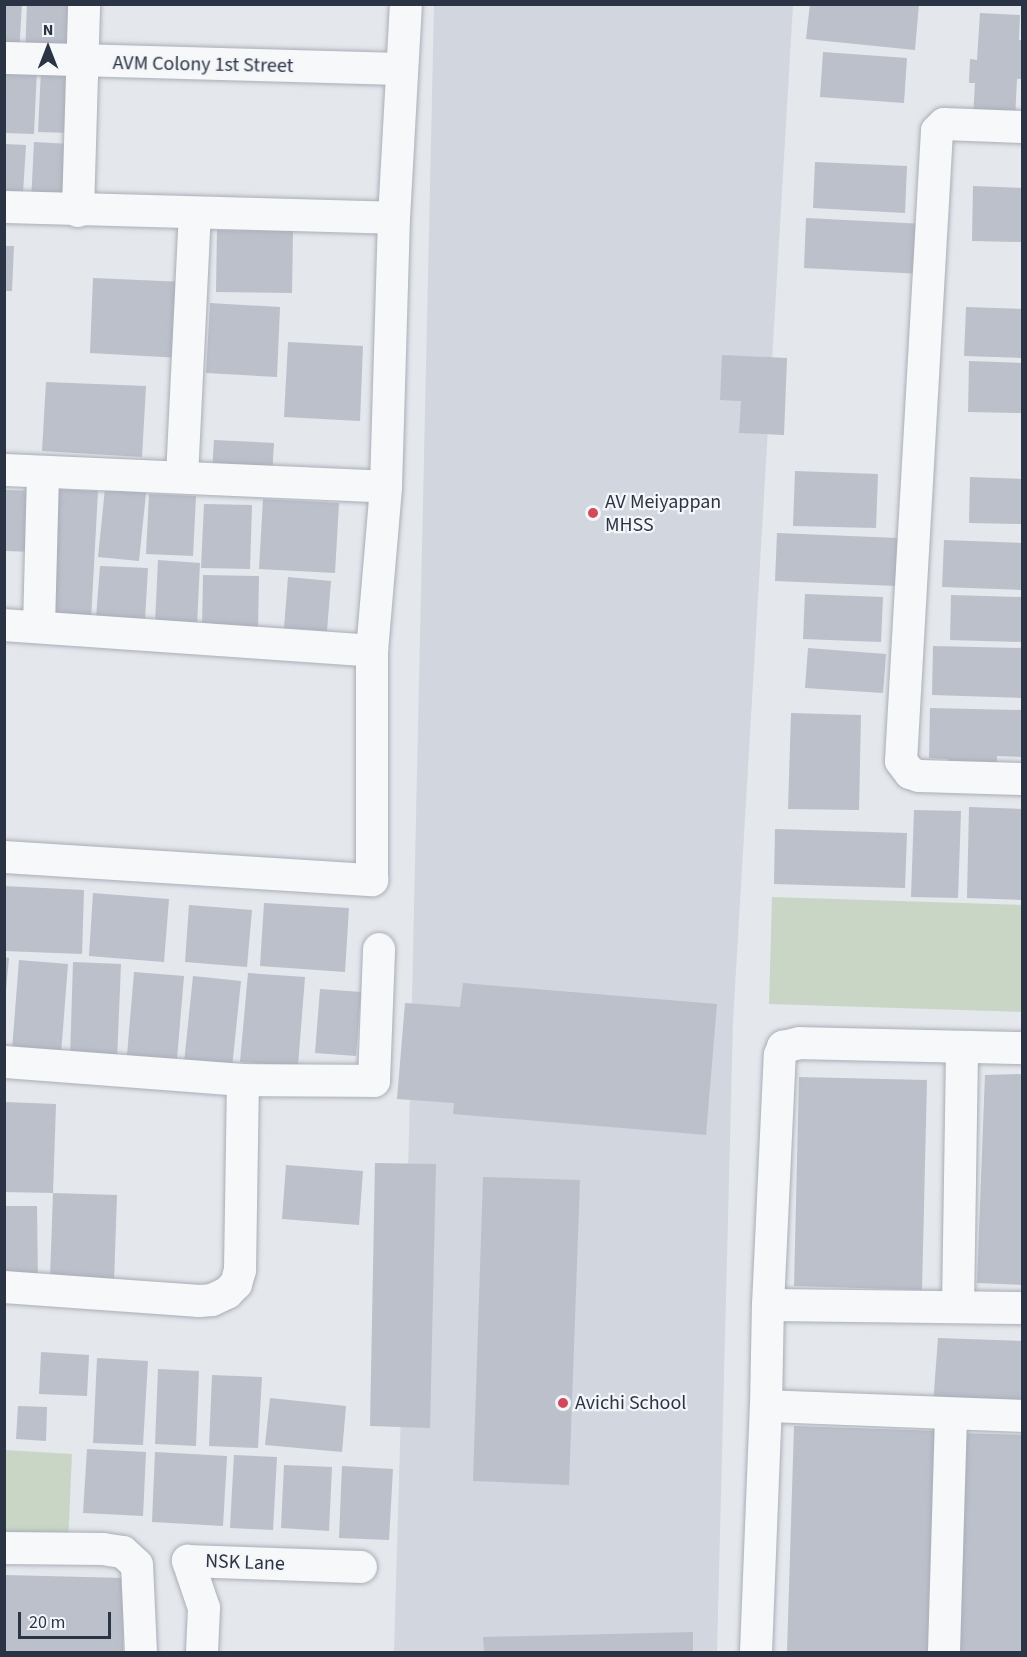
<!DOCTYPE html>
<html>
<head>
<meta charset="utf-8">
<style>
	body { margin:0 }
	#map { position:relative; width:1027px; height:1657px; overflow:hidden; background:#e4e7ec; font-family:"Source Sans 3",sans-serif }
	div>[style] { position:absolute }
	.built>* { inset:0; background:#d2d6de }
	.green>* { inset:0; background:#c9d6c5 }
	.building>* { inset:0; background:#bbc0ca }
	.roads { filter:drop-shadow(0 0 2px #a9aeb7) drop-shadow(0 0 2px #a9aeb7) }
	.minor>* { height:32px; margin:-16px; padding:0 16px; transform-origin:16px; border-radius:16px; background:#f7f8fa }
	.dots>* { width:16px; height:16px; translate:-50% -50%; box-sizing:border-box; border:3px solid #f4f6f9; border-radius:50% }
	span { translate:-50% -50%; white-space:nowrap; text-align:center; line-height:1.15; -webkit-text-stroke:4.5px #f4f6f9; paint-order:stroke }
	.street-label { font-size:20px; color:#2b3445 }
	.poi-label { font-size:20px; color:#2b3445 }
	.left { translate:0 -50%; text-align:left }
	.frame { position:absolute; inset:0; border:6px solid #2b3445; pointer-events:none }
	.north { position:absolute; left:18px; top:18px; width:60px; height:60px; -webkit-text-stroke:4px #f4f6f9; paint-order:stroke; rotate:0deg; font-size:16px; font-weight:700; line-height:24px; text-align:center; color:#2b3445 }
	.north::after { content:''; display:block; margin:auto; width:21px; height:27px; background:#2b3445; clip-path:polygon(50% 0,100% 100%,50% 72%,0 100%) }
	.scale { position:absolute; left:18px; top:1612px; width:93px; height:27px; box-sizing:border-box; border:3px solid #2b3445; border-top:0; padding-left:8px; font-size:18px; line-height:21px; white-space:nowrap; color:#2b3445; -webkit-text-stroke:4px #f4f6f9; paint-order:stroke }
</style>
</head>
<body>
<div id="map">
	<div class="built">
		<i style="clip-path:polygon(434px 5px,793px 5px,733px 1021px,717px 1652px,394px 1652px,409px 1135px)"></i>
	</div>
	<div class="green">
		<i style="clip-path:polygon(772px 897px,1022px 905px,1022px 1012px,769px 1004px)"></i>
		<i style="clip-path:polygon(4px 1450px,72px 1454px,68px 1545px,5px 1542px)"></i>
	</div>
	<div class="building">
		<i style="clip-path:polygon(4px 4px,22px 4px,19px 54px,4px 54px)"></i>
		<i style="clip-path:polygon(27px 4px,81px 4px,78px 58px,25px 56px)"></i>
		<i style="clip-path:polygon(810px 4px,919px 4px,915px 50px,806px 39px)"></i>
		<i style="clip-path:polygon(980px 13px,1020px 15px,1019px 40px,1022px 40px,1022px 79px,1017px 79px,1015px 120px,973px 117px,975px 83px,969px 83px,970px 59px,977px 60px)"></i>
		<i style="clip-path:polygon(823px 52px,907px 58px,904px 103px,820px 97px)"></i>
		<i style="clip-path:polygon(5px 66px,37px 68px,34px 134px,4px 133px)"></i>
		<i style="clip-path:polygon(41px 70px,74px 72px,71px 133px,38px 132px)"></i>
		<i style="clip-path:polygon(34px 142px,71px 144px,68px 204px,31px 202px)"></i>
		<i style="clip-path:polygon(4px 144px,26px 145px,23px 193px,4px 192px)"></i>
		<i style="clip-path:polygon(815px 162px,907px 166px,905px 213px,813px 208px)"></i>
		<i style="clip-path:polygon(973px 186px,1022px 188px,1022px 242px,972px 241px)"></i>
		<i style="clip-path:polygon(806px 218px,925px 224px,923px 274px,804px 268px)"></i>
		<i style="clip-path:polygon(217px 230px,293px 231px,292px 293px,216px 292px)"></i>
		<i style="clip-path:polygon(4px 246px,14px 246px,12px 291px,4px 291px)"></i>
		<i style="clip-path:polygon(93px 278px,185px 282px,181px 358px,90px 353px)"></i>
		<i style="clip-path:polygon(210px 303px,280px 307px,277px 377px,206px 373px)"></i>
		<i style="clip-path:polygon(966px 307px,1022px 309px,1022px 358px,964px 356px)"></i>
		<i style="clip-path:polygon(288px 342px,363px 346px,360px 421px,284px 417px)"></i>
		<i style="clip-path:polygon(722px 355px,787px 358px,784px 435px,739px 433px,741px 401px,720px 400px)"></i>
		<i style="clip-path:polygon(969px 361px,1022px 363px,1022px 413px,968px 412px)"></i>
		<i style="clip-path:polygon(46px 382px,146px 386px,142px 457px,42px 451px)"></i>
		<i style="clip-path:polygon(214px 440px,274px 443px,272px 476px,212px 473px)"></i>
		<i style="clip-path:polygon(795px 471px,878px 474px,876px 528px,793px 526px)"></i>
		<i style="clip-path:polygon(970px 477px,1022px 479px,1022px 524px,969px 523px)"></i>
		<i style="clip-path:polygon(55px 489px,98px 491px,91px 620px,48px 618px)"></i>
		<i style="clip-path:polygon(105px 489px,146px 493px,139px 561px,98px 557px)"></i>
		<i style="clip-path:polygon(4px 490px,39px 491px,36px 552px,4px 551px)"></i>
		<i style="clip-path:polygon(149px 494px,196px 496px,193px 556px,146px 554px)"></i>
		<i style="clip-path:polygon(263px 499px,339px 503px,335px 573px,259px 569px)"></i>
		<i style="clip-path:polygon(204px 504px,252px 505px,250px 569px,201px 568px)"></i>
		<i style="clip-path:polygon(777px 533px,899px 538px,897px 586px,775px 581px)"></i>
		<i style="clip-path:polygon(944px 540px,1022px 543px,1022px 590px,942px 587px)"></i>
		<i style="clip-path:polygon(158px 560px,200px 563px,197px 625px,155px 623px)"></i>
		<i style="clip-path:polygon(100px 566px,148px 568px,145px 620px,96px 618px)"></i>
		<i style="clip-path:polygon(203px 575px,259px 576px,258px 630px,202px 629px)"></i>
		<i style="clip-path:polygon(288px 577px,331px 581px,327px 631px,284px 628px)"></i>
		<i style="clip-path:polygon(805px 594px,883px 597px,881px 642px,803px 639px)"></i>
		<i style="clip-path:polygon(951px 595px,1022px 597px,1022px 642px,950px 640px)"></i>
		<i style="clip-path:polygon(933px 646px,1022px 648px,1022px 698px,932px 695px)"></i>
		<i style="clip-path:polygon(808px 648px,886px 654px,883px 693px,805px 688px)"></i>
		<i style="clip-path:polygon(930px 708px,1022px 710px,1022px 757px,997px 756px,997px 767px,947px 765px,948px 759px,929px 758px)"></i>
		<i style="clip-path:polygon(791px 713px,861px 715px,859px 810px,788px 809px)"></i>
		<i style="clip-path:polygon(969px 807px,1022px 809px,1022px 900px,967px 898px)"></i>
		<i style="clip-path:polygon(914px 810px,961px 811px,958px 898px,911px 897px)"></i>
		<i style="clip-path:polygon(775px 829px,907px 833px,905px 888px,774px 884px)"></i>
		<i style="clip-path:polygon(4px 886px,84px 890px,82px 954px,4px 951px)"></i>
		<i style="clip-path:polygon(93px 893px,169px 899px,164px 962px,89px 956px)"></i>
		<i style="clip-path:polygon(264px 903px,349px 908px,345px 972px,260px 966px)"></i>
		<i style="clip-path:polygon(189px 905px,252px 910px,247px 967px,185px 962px)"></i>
		<i style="clip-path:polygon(4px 957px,9px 958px,6px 991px,4px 991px)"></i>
		<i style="clip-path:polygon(19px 960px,68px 964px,61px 1054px,12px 1050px)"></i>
		<i style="clip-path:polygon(73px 962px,121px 964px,117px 1060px,70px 1058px)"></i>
		<i style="clip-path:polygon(134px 972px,184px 976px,176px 1071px,126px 1067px)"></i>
		<i style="clip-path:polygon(248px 973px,305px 977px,298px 1066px,240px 1062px)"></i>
		<i style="clip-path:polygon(193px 976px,241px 981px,232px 1068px,184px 1063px)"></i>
		<i style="clip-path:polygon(463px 983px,717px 1004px,706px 1135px,453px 1114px,454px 1103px,397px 1099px,405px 1003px,460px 1007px)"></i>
		<i style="clip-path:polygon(320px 989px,361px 992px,356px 1056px,315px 1053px)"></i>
		<i style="clip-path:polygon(1022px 1074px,1022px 1285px,977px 1283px,985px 1075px)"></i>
		<i style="clip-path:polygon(799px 1077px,927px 1080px,922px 1290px,794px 1286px)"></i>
		<i style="clip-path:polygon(4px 1102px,56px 1104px,53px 1193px,4px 1192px)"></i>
		<i style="clip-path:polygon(375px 1163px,436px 1164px,430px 1428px,370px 1426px)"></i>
		<i style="clip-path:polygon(286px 1165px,363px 1171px,359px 1225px,282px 1219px)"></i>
		<i style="clip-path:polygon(483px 1177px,580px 1180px,569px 1485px,473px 1481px)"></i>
		<i style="clip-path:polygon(53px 1193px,117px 1195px,114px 1281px,50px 1279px)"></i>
		<i style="clip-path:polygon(5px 1206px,37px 1206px,38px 1282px,5px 1283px)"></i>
		<i style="clip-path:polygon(938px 1338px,1022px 1341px,1022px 1409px,933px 1405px)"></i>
		<i style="clip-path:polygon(41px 1352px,89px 1355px,87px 1396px,39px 1394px)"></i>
		<i style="clip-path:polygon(97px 1358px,148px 1361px,143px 1445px,93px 1443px)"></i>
		<i style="clip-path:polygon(158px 1369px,199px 1371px,196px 1446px,155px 1444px)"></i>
		<i style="clip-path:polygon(212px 1375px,262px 1377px,258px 1448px,209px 1446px)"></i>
		<i style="clip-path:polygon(270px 1398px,346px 1406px,342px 1452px,265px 1445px)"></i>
		<i style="clip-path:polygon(18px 1406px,47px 1407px,46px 1441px,16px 1439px)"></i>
		<i style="clip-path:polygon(794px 1426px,941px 1431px,934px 1652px,787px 1652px)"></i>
		<i style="clip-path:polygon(960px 1433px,1022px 1435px,1022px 1652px,953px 1652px)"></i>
		<i style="clip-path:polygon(87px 1449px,146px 1452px,143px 1516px,83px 1513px)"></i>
		<i style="clip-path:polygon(155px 1452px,227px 1456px,223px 1526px,152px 1522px)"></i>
		<i style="clip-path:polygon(234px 1455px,277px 1457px,273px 1530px,230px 1528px)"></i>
		<i style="clip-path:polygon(284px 1465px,332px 1467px,329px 1531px,281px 1528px)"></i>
		<i style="clip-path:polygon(342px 1466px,393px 1469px,389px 1540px,339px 1538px)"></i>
		<i style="clip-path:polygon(5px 1575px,125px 1578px,123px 1652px,5px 1652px)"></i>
		<i style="clip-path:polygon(693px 1632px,693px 1652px,484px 1652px,483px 1637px)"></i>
	</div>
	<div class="roads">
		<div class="minor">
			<i style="left:4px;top:58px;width:398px;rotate:1.6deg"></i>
			<i style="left:1022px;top:127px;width:78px;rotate:-177.8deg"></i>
			<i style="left:944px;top:124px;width:10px;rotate:135deg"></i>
			<i style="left:937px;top:131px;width:631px;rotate:93.27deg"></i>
			<i style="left:901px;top:761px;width:15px;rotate:53deg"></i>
			<i style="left:910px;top:773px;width:9px;rotate:18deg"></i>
			<i style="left:919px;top:776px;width:103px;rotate:1.7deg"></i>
			<i style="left:4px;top:207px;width:390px;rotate:1.6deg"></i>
			<i style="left:78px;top:211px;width:207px;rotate:-88.3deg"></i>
			<i style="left:4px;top:470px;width:382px;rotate:2.5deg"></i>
			<i style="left:182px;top:477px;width:262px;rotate:-87.2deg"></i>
			<i style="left:4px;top:625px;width:369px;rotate:4deg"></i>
			<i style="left:39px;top:627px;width:154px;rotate:-88.5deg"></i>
			<i style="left:4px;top:857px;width:369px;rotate:3.6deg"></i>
			<i style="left:372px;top:880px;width:229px;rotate:-90deg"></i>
			<i style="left:372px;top:651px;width:165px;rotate:-85.1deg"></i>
			<i style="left:386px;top:487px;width:269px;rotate:-88.3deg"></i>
			<i style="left:394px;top:218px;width:214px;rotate:-86.8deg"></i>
			<i style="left:4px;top:1062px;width:240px;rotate:4.3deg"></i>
			<i style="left:4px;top:1287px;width:196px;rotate:4.1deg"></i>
			<i style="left:199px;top:1301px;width:13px;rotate:-4deg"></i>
			<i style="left:212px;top:1300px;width:17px;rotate:-25deg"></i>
			<i style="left:227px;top:1293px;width:13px;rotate:-45deg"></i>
			<i style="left:236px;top:1284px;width:15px;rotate:-74deg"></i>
			<i style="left:240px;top:1270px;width:190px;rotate:-89.1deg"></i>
			<i style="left:243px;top:1080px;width:131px;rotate:0.4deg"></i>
			<i style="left:374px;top:1081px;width:132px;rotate:-87.8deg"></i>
			<i style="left:768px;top:1305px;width:250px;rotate:-87.3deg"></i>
			<i style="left:780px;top:1055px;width:9px;rotate:-69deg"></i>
			<i style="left:783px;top:1047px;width:17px;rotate:-13deg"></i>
			<i style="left:800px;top:1043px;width:222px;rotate:1.3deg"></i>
			<i style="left:958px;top:1307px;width:259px;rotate:-89.1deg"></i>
			<i style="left:766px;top:1406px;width:101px;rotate:-88.9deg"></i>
			<i style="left:768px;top:1305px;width:254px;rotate:0.7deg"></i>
			<i style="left:4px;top:1548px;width:99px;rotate:0.6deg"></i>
			<i style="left:103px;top:1549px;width:20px;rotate:9deg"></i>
			<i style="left:123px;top:1552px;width:19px;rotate:43deg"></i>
			<i style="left:137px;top:1565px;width:87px;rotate:87.4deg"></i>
			<i style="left:202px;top:1652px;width:44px;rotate:-87.4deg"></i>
			<i style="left:204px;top:1608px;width:50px;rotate:-108.8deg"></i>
			<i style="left:188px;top:1561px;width:173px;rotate:2deg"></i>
			<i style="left:756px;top:1652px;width:246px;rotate:-87.7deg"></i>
			<i style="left:766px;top:1406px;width:256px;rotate:2.2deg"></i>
			<i style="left:944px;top:1652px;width:238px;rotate:-88.3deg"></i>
		</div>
	</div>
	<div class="dots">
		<i style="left:593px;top:513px;background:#d1495b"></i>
		<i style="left:563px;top:1403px;background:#d1495b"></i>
	</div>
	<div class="street-label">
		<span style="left:203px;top:65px;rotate:1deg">AVM Colony 1st Street</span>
		<span style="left:245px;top:1563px;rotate:2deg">NSK Lane</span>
	</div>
	<div class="poi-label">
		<span class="left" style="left:605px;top:514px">AV Meiyappan<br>MHSS</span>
		<span class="left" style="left:575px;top:1403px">Avichi School</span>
	</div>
	<div class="frame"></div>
	<div class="north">N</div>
	<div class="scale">20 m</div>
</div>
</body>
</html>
